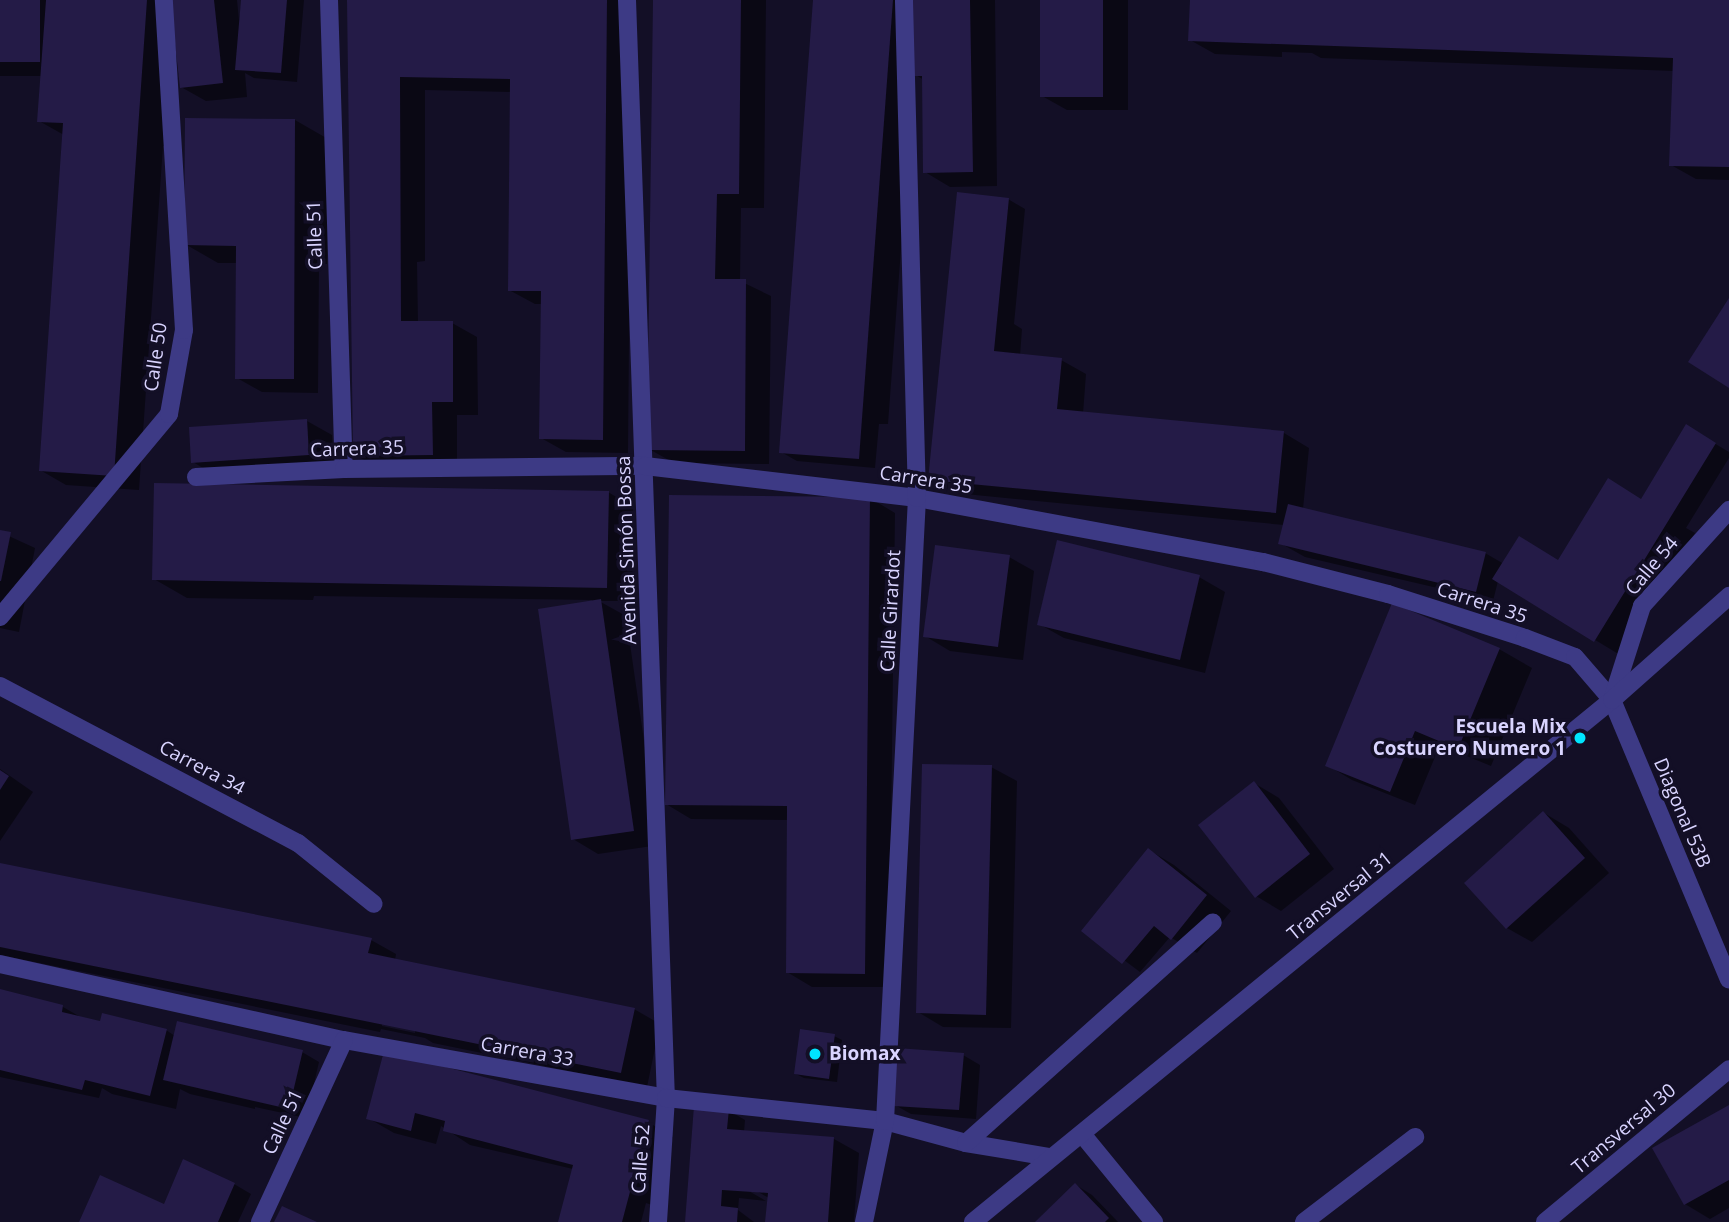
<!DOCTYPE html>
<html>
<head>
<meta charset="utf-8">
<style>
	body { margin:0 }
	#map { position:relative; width:1729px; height:1222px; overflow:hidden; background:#130f26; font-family:"Open Sans",sans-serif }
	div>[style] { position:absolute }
	.shadow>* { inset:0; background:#0007 }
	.building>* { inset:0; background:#241b47 }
	.minor>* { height:18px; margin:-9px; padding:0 9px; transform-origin:9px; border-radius:9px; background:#3d3a85 }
	.tertiary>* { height:18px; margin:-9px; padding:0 9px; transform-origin:9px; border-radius:9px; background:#3d3a85 }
	.dots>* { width:19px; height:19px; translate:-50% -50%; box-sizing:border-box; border:4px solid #130f26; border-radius:50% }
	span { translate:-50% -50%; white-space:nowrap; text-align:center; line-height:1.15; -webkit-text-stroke:7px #130f26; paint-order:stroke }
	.street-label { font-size:19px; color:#d9d4ff }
	.poi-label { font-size:19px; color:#d9d4ff; font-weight:700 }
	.right { translate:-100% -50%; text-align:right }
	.left { translate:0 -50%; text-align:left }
</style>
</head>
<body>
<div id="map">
	<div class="shadow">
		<i style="clip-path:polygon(0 0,237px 0,239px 20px,242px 0,304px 0,297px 82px,254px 78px,245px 73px,247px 97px,206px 101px,181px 87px,177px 64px,171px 147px,163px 146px,139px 490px,66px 485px,40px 470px,64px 135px,39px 121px,42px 76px,0 76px)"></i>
		<i style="clip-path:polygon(349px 0,632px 0,628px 453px,566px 452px,541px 438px,542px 304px,535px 304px,509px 290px,511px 92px,425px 90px,425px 261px,417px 262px,418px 323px,452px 323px,477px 337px,478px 415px,457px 415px,457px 469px,380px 469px,355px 455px)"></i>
		<i style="clip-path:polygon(654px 0,766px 0,764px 208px,741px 208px,740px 281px,771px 296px,769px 464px,674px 463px,649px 449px)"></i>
		<i style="clip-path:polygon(815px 0,995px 0,997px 186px,950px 187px,925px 172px,924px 80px,914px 74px,888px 424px,879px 424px,875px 468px,797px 461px,781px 452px)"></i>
		<i style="clip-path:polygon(1042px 0,1128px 0,1128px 110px,1067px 110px,1042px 96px)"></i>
		<i style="clip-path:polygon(1191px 0,1729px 0,1729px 180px,1696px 179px,1671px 165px,1674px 71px,1321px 58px,1312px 53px,1282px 52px,1282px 57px,1215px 54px,1190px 40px)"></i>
		<i style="clip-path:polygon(295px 120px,328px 139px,327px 264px,319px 264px,318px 393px,262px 392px,237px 378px,238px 263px,218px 263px,185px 244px)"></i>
		<i style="clip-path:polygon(1008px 199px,1025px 209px,1014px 324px,1022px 329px,1020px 356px,1061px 360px,1086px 374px,1083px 414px,1284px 433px,1309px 448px,1303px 509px,1485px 553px,1504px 564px,1559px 562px,1642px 500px,1687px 427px,1729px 452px,1729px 458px,1686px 528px,1695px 533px,1620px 655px,1498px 581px,1493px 601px,1305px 557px,1280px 543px,1284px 525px,955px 493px,930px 479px)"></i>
		<i style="clip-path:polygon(307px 421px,332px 435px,334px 469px,218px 477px,193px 462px)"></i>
		<i style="clip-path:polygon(608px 492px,633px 507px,632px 601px,599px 601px,626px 616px,659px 845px,598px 854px,573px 839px,592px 600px,314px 596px,313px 600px,187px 598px,154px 579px)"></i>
		<i style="clip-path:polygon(870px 498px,895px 513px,889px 987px,812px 987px,787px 972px,789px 820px,691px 819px,666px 804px)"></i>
		<i style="clip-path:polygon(0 532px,35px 548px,19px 632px,0 628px)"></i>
		<i style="clip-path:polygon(1009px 557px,1034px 571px,1023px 660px,950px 651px,925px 636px)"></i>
		<i style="clip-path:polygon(1199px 577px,1225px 592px,1205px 673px,1064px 638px,1039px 624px)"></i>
		<i style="clip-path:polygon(1499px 649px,1532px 668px,1491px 766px,1440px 745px,1415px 805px,1352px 780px,1327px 765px)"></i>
		<i style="clip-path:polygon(991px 767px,1017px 781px,1011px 1028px,943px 1027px,918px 1012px)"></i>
		<i style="clip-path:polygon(0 769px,33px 792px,0 841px)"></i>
		<i style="clip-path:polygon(1254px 783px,1279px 798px,1334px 869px,1281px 911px,1256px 896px)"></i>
		<i style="clip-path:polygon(1544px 813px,1569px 828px,1609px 873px,1532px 942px,1507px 928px)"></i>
		<i style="clip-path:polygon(1149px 850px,1174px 865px,1231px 911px,1197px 953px,1170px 937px,1140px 972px,1084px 930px)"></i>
		<i style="clip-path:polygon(evenodd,0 864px,371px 940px,396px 954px,395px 960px,634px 1009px,660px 1024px,647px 1087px,433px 1043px,425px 1038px,381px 1029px,380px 1032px,0 955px,0 864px,382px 1023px,415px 1029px,415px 1033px,382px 1026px,382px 1023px)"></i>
		<i style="clip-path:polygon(0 991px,63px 1007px,84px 1019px,166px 1030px,175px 1036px,302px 1052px,319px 1062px,306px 1118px,255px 1107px,255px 1109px,190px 1094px,180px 1089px,176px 1109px,112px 1094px,102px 1088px,99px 1098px,0 1077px)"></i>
		<i style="clip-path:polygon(834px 1036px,842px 1040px,837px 1082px,804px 1078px,796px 1074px)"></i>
		<i style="clip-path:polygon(386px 1053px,648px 1122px,673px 1137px,655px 1206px,646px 1203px,641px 1222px,560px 1222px,573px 1169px,470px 1145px,441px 1126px,436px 1144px,394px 1133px,368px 1118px)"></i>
		<i style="clip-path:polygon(963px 1055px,980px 1065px,976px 1119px,911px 1114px,895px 1105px)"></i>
		<i style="clip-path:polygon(1729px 1107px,1729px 1208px,1710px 1219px,1685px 1204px)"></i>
		<i style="clip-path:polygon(728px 1110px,745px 1120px,744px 1132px,834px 1139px,859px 1153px,854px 1222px,767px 1222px,769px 1198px,749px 1187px,747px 1190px,766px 1201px,739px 1198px,738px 1210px,754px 1222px,686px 1222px)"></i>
		<i style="clip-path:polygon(234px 1184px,251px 1194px,238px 1222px,81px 1222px,165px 1206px)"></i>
		<i style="clip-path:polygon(1076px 1185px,1092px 1195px,1118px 1222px,1038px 1222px)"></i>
	</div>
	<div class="building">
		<i style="clip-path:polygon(0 0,40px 0,40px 62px,0 62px)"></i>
		<i style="clip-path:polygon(46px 0,147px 0,114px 476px,39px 471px,63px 123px,37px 122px)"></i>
		<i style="clip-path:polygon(170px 0,214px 0,223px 83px,180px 88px)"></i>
		<i style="clip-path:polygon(241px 0,287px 0,281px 73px,235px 70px)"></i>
		<i style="clip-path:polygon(347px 0,607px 0,603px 440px,539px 439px,541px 291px,508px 291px,510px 79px,400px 77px,401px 321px,453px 321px,453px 402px,432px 402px,433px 455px,353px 456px)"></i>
		<i style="clip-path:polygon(653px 0,741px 0,739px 194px,717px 194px,715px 279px,746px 279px,745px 451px,647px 450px)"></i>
		<i style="clip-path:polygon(813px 0,893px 0,859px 459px,779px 453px)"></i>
		<i style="clip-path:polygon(912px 0,970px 0,973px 172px,923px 173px,922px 76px,913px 76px)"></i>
		<i style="clip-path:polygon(1040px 0,1103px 0,1103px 97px,1040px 97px)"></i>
		<i style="clip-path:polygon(1190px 0,1729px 0,1729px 167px,1669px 166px,1673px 58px,1188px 41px)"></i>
		<i style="clip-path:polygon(185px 118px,295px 119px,294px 379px,235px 379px,236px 246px,184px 245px)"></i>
		<i style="clip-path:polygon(957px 192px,1009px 198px,994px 351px,1062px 358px,1057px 409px,1284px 431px,1276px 513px,928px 480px)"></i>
		<i style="clip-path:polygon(1729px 298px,1729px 388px,1688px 362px)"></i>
		<i style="clip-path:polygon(307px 419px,309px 455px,191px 463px,189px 427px)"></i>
		<i style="clip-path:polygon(1686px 424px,1716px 443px,1594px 642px,1492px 579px,1519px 536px,1558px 560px,1608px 478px,1641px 499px)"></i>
		<i style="clip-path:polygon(154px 483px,609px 491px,607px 588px,152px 580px)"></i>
		<i style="clip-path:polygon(669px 495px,870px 497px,865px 974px,786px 973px,787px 806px,665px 805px)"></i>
		<i style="clip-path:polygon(1288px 504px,1486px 552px,1476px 592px,1278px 544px)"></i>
		<i style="clip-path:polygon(0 530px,11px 532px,1px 581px,0 581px)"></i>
		<i style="clip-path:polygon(1057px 540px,1200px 575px,1180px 660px,1037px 625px)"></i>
		<i style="clip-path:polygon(935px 545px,1010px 555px,998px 647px,923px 637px)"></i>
		<i style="clip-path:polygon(601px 599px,634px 831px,571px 840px,538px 609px)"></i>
		<i style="clip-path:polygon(1392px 603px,1500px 648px,1458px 749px,1415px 731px,1390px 792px,1325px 766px)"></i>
		<i style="clip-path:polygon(922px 764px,992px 765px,986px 1015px,916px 1013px)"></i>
		<i style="clip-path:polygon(0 770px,9px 776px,0 790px)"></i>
		<i style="clip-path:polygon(1254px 781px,1310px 854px,1255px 898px,1198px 825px)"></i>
		<i style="clip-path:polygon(1543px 811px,1585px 858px,1506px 929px,1464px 883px)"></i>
		<i style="clip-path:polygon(1148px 848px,1207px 895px,1171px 940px,1154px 926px,1122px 964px,1081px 931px)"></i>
		<i style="clip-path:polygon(0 863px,372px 938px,368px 953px,635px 1008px,621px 1073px,0 947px)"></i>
		<i style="clip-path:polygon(0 989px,63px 1005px,62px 1012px,100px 1021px,102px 1013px,167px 1029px,150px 1096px,85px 1080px,82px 1090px,0 1070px)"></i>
		<i style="clip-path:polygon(177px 1021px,303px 1050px,289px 1109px,163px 1080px)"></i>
		<i style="clip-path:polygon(800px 1029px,835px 1034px,829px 1079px,794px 1074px)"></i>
		<i style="clip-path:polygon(897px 1048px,964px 1053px,959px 1110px,893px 1106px)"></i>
		<i style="clip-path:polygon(384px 1051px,649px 1120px,622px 1222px,558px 1222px,573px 1165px,443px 1131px,445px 1121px,415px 1113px,411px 1131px,366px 1119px)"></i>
		<i style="clip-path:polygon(1729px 1105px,1729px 1180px,1684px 1205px,1652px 1148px)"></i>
		<i style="clip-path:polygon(694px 1106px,729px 1109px,727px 1129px,834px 1137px,828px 1222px,765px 1222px,768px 1193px,722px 1190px,721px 1206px,738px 1208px,737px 1222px,685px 1222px)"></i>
		<i style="clip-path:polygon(183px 1159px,235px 1183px,218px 1222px,79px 1222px,100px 1175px,164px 1204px)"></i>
		<i style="clip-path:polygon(1075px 1183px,1109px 1218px,1105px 1222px,1035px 1222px)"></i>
		<i style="clip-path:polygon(282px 1206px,317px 1222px,274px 1222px)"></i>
	</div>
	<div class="minor">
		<i style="left:329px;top:0;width:469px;rotate:88.2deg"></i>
		<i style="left:627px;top:0;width:1099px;rotate:87.97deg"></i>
		<i style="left:666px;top:1098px;width:124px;rotate:93.7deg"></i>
		<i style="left:196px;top:477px;width:148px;rotate:-3.1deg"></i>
		<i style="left:344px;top:469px;width:301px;rotate:-0.6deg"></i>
		<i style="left:645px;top:466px;width:274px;rotate:6.7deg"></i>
		<i style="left:917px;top:498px;width:352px;rotate:10.5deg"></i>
		<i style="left:1263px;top:562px;width:129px;rotate:14.4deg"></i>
		<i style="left:1388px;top:594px;width:144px;rotate:17.8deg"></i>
		<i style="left:1525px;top:638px;width:53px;rotate:20.8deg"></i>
		<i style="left:1575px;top:657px;width:57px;rotate:49.3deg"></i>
		<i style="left:1612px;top:700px;width:303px;rotate:67.3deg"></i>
		<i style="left:0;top:617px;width:264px;rotate:-50.2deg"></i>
		<i style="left:169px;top:414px;width:85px;rotate:-79.9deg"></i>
		<i style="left:184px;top:330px;width:331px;rotate:-93.5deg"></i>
		<i style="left:0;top:686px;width:337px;rotate:27.8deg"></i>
		<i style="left:298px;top:843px;width:97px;rotate:38.8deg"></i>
		<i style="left:1612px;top:700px;width:99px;rotate:-72.3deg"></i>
		<i style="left:1642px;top:606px;width:130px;rotate:-47.8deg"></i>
		<i style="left:0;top:964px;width:352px;rotate:12.5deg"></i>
		<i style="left:344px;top:1040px;width:327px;rotate:10.2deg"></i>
		<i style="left:666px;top:1098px;width:220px;rotate:6deg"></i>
		<i style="left:885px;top:1121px;width:84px;rotate:15.2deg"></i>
		<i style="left:966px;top:1143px;width:85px;rotate:9.5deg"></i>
		<i style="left:1082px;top:1134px;width:114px;rotate:50.7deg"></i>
		<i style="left:966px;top:1143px;width:331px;rotate:-41.8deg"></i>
		<i style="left:260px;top:1222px;width:200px;rotate:-65.2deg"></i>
		<i style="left:864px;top:1222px;width:103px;rotate:-78.3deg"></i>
		<i style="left:885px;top:1121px;width:624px;rotate:-87.06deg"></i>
		<i style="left:917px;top:498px;width:498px;rotate:-91.5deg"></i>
		<i style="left:1304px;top:1222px;width:140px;rotate:-37.4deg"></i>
		<i style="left:1545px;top:1222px;width:239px;rotate:-39.7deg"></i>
	</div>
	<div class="tertiary">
		<i style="left:973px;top:1222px;width:825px;rotate:-39.25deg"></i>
		<i style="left:1612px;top:700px;width:157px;rotate:-41.6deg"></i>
	</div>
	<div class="dots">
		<i style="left:1580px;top:738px;background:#00e5ff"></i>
		<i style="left:815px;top:1054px;background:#00e5ff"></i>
	</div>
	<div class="street-label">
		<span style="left:315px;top:235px;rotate:-92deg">Calle 51</span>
		<span style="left:156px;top:357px;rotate:-82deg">Calle 50</span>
		<span style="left:357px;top:449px;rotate:-2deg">Carrera 35</span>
		<span style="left:926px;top:480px;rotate:9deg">Carrera 35</span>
		<span style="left:627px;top:550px;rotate:-92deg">Avenida Simón Bossa</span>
		<span style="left:1652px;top:566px;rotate:-50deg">Calle 54</span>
		<span style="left:1482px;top:603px;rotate:18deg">Carrera 35</span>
		<span style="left:891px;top:611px;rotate:-87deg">Calle Girardot</span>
		<span style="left:202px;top:768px;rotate:28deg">Carrera 34</span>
		<span style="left:1682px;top:813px;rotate:67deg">Diagonal 53B</span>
		<span style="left:1340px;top:896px;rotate:-39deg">Transversal 31</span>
		<span style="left:527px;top:1052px;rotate:10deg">Carrera 33</span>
		<span style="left:283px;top:1122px;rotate:-65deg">Calle 51</span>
		<span style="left:1624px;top:1129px;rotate:-40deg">Transversal 30</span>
		<span style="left:641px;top:1159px;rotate:-86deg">Calle 52</span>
	</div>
	<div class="poi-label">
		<span class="right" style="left:1566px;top:738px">Escuela Mix<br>Costurero Numero 1</span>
		<span class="left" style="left:829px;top:1054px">Biomax</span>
	</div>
</div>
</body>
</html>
